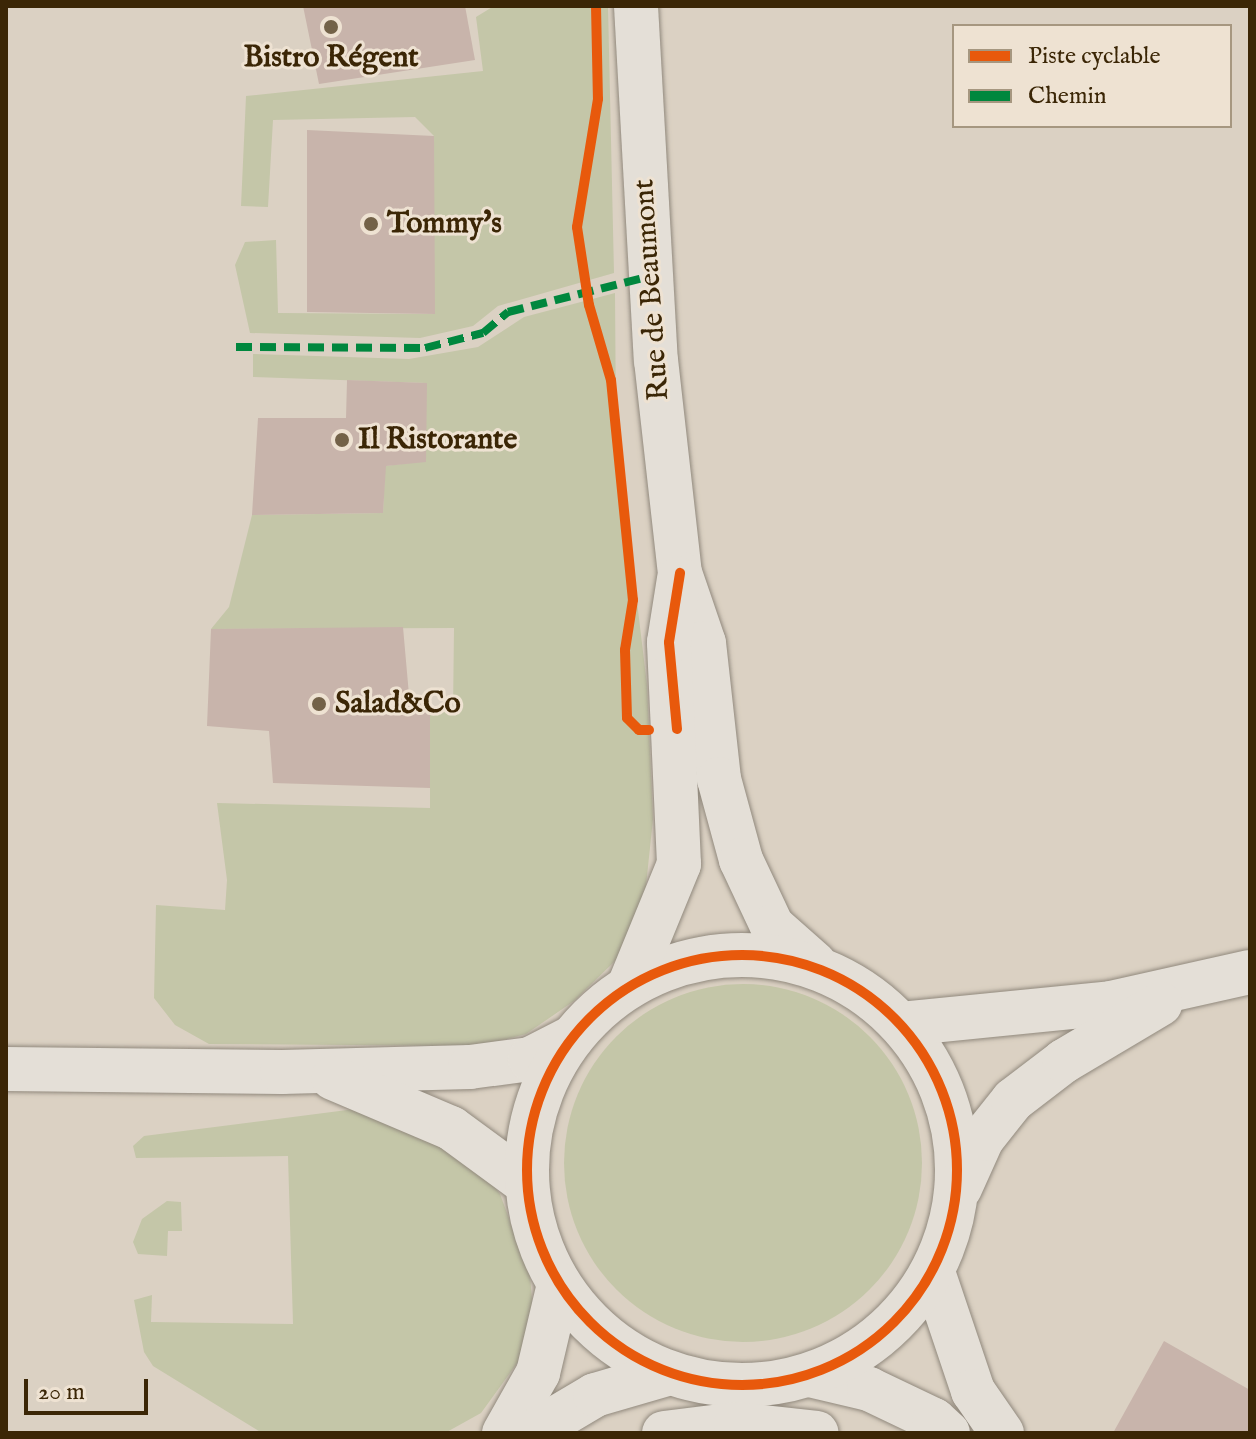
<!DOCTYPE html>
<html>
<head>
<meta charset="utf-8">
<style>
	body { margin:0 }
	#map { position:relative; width:1256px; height:1439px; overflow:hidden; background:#dbd1c3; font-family:"IM FELL English",serif }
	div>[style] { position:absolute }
	.green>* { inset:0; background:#c4c6a8 }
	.round { border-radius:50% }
	.building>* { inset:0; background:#c8b4ab }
	.roads { filter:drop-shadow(0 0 2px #91897d) drop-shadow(0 0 2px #91897d) }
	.minor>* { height:44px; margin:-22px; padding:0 22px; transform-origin:22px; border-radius:22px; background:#e4dfd7 }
	.tertiary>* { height:44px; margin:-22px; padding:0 22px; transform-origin:22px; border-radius:22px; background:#e4dfd7 }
	.tertiary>.ring { margin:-22px; padding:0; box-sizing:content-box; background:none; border:44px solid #e4dfd7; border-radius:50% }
	.quiet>* { height:8px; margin-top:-4px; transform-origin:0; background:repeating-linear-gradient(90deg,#00873e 0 16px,transparent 0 24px) }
	.cycleway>* { height:10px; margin:-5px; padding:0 5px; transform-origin:5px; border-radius:5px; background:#e8590c }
	.cycleway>.ring { margin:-5px; padding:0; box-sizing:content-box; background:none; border:10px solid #e8590c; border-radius:50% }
	.dots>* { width:22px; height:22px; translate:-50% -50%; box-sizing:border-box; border:4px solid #eee2d2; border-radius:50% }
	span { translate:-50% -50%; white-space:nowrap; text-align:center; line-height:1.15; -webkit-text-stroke:6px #eee2d2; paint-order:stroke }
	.poi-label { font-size:30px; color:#3b2606; font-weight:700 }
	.left { translate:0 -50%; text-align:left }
	.street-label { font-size:30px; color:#3b2606 }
	.frame { position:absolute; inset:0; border:8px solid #3b2606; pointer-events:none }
	.legend { position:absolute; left:952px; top:24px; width:280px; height:104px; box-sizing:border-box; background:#eee2d2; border:2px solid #a69780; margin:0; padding:10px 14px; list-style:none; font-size:24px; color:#3b2606 }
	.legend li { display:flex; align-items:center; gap:16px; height:40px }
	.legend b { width:40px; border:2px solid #a69780 }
	.scale { position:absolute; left:24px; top:1379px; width:124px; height:36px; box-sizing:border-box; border:4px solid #3b2606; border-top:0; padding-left:10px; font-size:24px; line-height:28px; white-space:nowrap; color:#3b2606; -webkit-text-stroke:6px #eee2d2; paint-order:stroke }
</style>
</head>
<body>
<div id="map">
	<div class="green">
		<i style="clip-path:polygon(494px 6px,608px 6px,614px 273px,498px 306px,473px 326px,420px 338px,250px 333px,235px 265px,245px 242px,276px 240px,278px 313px,434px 314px,434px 136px,415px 117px,273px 120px,268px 207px,241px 206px,246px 96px,483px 71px,476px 17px)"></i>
		<i style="clip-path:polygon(615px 293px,616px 427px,647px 685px,653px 819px,645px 895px,618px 958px,574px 1001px,526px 1034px,481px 1046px,209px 1044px,175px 1025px,154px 998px,156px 905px,225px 910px,227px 880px,217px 803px,430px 808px,430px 712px,453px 712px,454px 628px,211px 629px,229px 607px,252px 515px,383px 513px,385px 466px,426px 461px,426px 383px,253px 377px,253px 354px,409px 359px,478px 347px,524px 317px)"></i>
		<i class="round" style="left:564px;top:984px;width:358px;height:358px"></i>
		<i style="clip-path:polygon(355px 1109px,384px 1112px,479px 1166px,500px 1194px,530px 1276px,533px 1311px,528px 1348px,481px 1413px,445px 1433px,262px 1433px,153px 1366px,144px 1352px,134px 1300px,152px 1295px,151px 1322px,293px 1324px,288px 1156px,136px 1158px,133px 1146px,144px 1136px)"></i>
		<i style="clip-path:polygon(167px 1201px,181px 1202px,182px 1231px,168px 1231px,167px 1256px,138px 1254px,133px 1242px,142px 1219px)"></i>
	</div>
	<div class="building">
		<i style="clip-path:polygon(303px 6px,465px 6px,475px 60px,319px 84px)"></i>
		<i style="clip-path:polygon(307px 130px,434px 136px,435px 314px,307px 312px)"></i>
		<i style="clip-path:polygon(347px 380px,427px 383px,426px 462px,386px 466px,383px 513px,252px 515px,258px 418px,346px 418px)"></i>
		<i style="clip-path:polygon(403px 627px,409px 695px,430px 696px,430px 788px,273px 783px,269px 731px,207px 726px,211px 629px)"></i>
		<i style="clip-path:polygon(1164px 1341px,1250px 1390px,1250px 1433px,1113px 1433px)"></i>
	</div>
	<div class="roads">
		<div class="minor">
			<i style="left:6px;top:1069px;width:276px;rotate:0.6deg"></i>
			<i style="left:282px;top:1072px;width:188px;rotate:-1.5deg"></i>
			<i style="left:470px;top:1067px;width:61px;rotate:-7.6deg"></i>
			<i style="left:530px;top:1059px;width:46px;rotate:-27.1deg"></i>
			<i style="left:333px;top:1078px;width:128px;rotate:23deg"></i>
			<i style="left:451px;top:1128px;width:93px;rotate:36.3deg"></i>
			<i style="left:933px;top:1272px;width:126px;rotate:71.4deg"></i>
			<i style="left:973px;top:1391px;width:51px;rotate:55.4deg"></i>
			<i style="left:810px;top:1375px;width:61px;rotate:13.3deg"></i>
			<i style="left:869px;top:1389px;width:72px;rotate:25.5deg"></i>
			<i style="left:934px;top:1420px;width:19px;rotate:43deg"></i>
		</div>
		<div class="tertiary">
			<i style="left:636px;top:6px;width:355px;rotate:86.8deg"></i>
			<i style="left:656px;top:360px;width:214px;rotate:83.6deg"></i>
			<i style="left:680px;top:573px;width:74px;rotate:71.1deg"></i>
			<i style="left:704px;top:643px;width:137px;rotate:83.7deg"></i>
			<i style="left:719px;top:779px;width:84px;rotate:74.8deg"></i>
			<i style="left:741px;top:860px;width:73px;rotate:64.8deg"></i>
			<i style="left:772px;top:926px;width:57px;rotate:41.5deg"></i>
			<i class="ring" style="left:527px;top:955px;width:386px;height:386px"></i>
			<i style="left:629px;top:986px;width:132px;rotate:-67.7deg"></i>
			<i style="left:679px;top:864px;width:222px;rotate:-92.6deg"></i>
			<i style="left:669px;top:642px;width:64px;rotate:-81deg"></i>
			<i style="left:901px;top:1024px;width:211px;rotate:-5.7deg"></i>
			<i style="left:1111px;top:1003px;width:142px;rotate:-12.6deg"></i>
			<i style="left:960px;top:1188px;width:54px;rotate:-65.8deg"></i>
			<i style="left:982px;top:1139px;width:50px;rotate:-51.5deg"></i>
			<i style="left:1013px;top:1100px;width:64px;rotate:-37.4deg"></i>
			<i style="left:1064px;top:1061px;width:112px;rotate:-30.7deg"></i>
			<i style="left:504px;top:1433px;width:69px;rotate:-60.5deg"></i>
			<i style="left:538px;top:1373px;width:91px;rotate:-76.7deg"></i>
			<i style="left:531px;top:1433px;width:74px;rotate:-30.7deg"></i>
			<i style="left:595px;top:1395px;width:78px;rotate:-16.3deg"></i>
			<i style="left:664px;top:1433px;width:73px;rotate:-7.1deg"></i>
			<i style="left:736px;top:1424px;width:81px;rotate:6.3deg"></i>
		</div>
	</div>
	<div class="quiet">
		<i style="left:236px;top:347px;width:189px;rotate:0.3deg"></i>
		<i style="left:425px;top:348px;width:60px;rotate:-14.5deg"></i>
		<i style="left:483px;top:333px;width:33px;rotate:-40deg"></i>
		<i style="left:508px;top:312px;width:147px;rotate:-14.1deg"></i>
	</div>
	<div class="cycleway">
		<i style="left:596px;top:6px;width:93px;rotate:88.8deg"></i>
		<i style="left:598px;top:99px;width:130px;rotate:99.3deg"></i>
		<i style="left:577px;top:227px;width:79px;rotate:81.3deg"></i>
		<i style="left:589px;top:305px;width:78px;rotate:73.7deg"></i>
		<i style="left:611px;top:380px;width:221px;rotate:84.3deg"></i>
		<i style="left:633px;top:600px;width:51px;rotate:99.1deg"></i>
		<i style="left:625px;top:650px;width:68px;rotate:88.3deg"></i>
		<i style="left:627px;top:718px;width:17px;rotate:45deg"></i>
		<i style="left:639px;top:730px;width:10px"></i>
		<i style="left:677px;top:729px;width:87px;rotate:-95.3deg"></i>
		<i style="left:669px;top:642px;width:70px;rotate:-80.9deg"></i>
		<i class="ring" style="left:527px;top:955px;width:420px;height:420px"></i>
	</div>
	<div class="dots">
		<i style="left:331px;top:27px;background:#736248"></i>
		<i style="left:371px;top:224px;background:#736248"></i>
		<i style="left:342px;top:440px;background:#736248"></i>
		<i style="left:319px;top:704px;background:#736248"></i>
	</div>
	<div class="poi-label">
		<span style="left:331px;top:58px">Bistro Régent</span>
		<span class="left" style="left:387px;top:224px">Tommy's</span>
		<span class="left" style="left:358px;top:440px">Il Ristorante</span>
		<span class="left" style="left:335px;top:704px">Salad&amp;Co</span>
	</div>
	<div class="street-label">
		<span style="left:652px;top:290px;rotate:-94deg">Rue de Beaumont</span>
	</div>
	<div class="frame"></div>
	<ul class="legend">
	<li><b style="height:10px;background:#e8590c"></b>Piste cyclable</li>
	<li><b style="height:10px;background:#00873e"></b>Chemin</li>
	</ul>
	<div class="scale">20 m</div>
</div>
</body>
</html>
